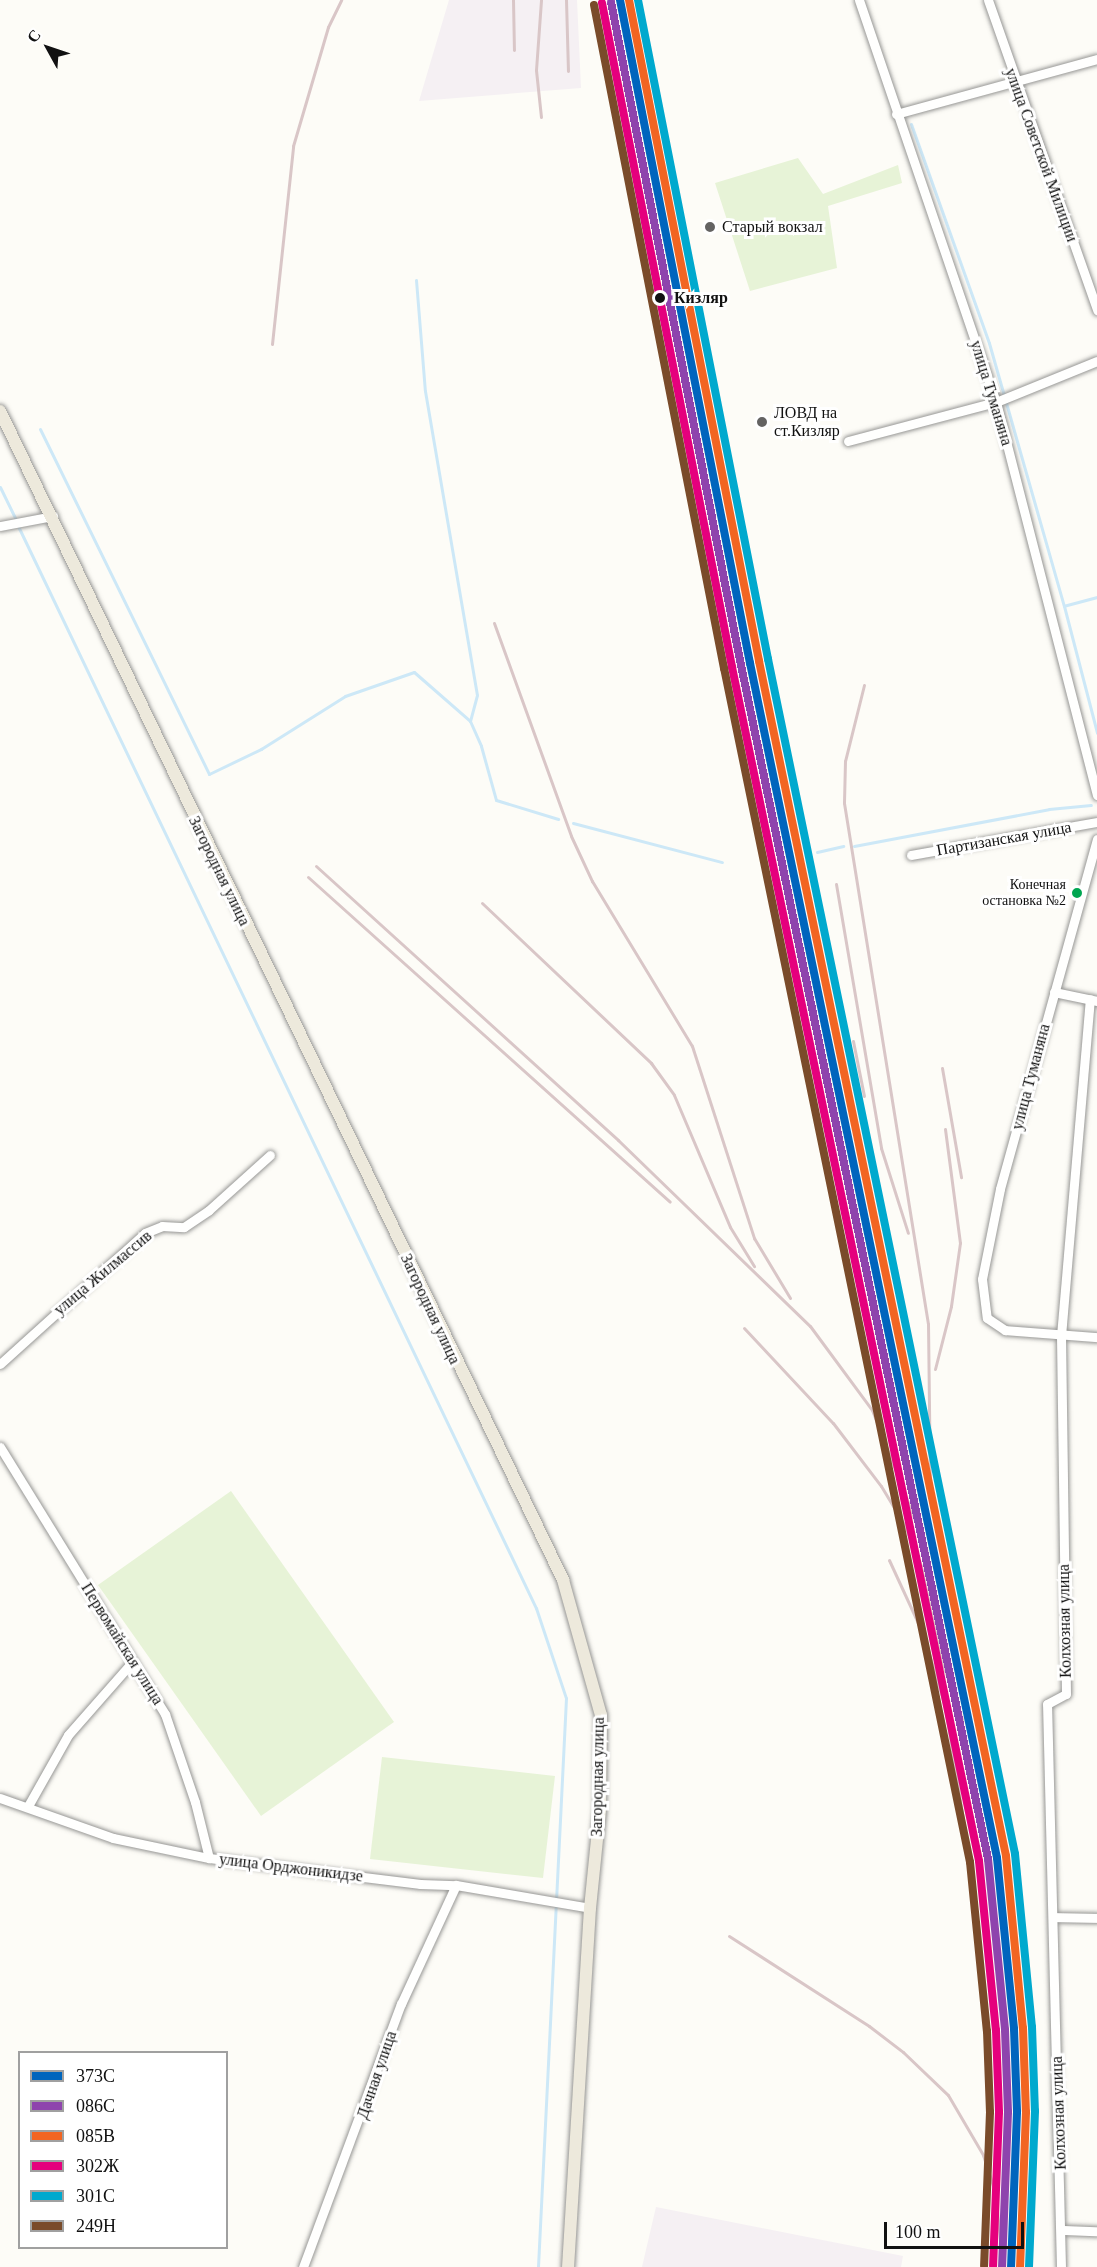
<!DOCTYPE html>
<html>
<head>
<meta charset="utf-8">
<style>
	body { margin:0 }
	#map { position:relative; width:1097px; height:2267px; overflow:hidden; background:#fdfcf7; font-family:"Times New Roman",serif }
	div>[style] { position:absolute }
	.industrial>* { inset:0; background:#f5f0f3 }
	.green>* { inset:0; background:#e7f3d7 }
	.stream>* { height:3px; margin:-1.5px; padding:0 1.5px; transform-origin:1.5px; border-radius:1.5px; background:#cde8f7 }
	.roads { filter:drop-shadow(0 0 2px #979795) drop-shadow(0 0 2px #979795) }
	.minor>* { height:9px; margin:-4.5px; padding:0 4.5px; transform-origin:4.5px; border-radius:4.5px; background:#fffffe }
	.major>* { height:12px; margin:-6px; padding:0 6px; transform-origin:6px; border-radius:6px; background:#ede9dc }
	.rail>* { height:3px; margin:-1.5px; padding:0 1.5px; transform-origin:1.5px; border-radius:1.5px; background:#d9c6c7 }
	.rail-1>* { height:8px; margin:-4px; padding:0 4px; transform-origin:4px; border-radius:4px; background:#0065bd }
	.rail-2>* { height:8px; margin:-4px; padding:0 4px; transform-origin:4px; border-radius:4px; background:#8e44ad }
	.rail-3>* { height:8px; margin:-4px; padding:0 4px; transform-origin:4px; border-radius:4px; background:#f26522 }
	.rail-4>* { height:8px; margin:-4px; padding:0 4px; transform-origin:4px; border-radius:4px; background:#e5007d }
	.rail-5>* { height:8px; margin:-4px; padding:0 4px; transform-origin:4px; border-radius:4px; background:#00a9ce }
	.rail-6>* { height:8px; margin:-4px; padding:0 4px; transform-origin:4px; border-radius:4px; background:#7a4b2a }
	.dots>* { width:16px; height:16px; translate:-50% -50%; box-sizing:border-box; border:3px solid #fff; border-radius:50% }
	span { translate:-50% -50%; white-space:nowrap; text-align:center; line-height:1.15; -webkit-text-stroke:6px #fff; paint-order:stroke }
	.bus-label { font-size:14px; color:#111 }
	.right { translate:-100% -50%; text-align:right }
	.street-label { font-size:16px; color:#111 }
	.poi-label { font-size:16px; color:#111 }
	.left { translate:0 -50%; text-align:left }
	.stop-label { font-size:16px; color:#111; font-weight:700 }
	.legend { position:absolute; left:18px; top:2051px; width:210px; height:198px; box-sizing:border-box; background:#fff; border:2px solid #a0a0a0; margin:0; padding:8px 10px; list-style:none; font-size:18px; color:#111 }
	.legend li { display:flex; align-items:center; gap:12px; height:30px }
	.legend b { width:30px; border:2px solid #a0a0a0 }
	.north { position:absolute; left:18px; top:18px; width:60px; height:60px; -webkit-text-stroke:4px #fff; paint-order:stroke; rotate:310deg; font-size:16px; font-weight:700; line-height:24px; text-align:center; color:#111 }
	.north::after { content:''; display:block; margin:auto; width:21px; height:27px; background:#111; clip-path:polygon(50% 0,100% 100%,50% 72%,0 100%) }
	.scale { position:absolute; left:884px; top:2222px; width:140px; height:27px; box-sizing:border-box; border:3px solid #111; border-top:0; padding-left:8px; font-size:18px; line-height:21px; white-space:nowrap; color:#111; -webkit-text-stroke:4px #fff; paint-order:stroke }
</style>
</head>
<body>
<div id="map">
	<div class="industrial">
		<i style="clip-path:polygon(449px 0,577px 0,581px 88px,419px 101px)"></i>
		<i style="clip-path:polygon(656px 2207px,903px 2256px,901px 2267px,642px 2267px)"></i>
	</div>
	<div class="green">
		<i style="clip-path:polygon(798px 158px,823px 194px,898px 165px,902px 183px,828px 206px,837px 268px,750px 291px,715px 183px)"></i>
		<i style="clip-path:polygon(231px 1491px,394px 1722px,261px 1816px,98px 1585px)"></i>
		<i style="clip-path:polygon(382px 1757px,555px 1776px,543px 1878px,370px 1859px)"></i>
	</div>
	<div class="stream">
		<i style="left:911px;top:124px;width:232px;rotate:70.4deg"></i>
		<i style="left:989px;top:343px;width:273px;rotate:74.1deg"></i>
		<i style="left:416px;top:280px;width:111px;rotate:85.4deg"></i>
		<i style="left:425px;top:391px;width:308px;rotate:80.3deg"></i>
		<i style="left:477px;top:695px;width:27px;rotate:105deg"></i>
		<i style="left:40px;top:429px;width:384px;rotate:63.9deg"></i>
		<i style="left:209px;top:774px;width:58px;rotate:-25.7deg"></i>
		<i style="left:261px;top:749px;width:99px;rotate:-32.2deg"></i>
		<i style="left:345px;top:696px;width:73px;rotate:-19.2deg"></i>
		<i style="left:414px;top:672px;width:74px;rotate:41.2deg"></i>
		<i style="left:470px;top:721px;width:27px;rotate:66deg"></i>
		<i style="left:481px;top:746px;width:56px;rotate:74.5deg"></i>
		<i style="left:496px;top:800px;width:65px;rotate:17deg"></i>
		<i style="left:0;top:487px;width:37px;rotate:64deg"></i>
		<i style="left:18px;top:526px;width:1200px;rotate:64.42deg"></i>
		<i style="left:536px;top:1608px;width:95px;rotate:71.6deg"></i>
		<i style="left:566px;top:1698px;width:570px;rotate:92.82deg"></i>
		<i style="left:1097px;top:597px;width:34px;rotate:165deg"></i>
		<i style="left:1064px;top:606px;width:131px;rotate:75.4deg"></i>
		<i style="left:573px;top:823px;width:154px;rotate:14.7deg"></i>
		<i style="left:854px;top:846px;width:198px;rotate:-10.7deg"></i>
		<i style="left:1049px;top:809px;width:42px;rotate:-5.4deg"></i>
		<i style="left:817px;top:852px;width:27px;rotate:-13deg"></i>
	</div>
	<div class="roads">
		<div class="minor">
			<i style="left:859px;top:0;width:425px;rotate:71.2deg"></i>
			<i style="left:996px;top:402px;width:406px;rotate:75.6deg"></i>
			<i style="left:988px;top:0;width:329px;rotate:70.6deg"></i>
			<i style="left:896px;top:114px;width:208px;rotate:-15.3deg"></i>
			<i style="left:848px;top:441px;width:153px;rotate:-14.8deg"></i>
			<i style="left:996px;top:402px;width:109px;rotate:-22.1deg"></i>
			<i style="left:0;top:526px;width:54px;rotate:-10.7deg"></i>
			<i style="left:1097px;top:839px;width:363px;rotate:105.5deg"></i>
			<i style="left:1000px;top:1189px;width:92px;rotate:101.3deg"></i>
			<i style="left:982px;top:1279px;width:39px;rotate:83deg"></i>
			<i style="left:987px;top:1318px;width:22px;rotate:34deg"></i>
			<i style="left:1005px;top:1330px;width:92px;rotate:4.4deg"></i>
			<i style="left:911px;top:855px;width:189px;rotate:-10.1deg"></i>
			<i style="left:1054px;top:992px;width:44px;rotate:11.8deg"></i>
			<i style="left:0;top:1364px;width:195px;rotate:-42.1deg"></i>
			<i style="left:145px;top:1233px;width:18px;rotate:-22deg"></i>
			<i style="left:162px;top:1226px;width:22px;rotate:3deg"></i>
			<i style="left:184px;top:1227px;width:30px;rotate:-34deg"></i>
			<i style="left:209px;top:1210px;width:82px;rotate:-42deg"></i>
			<i style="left:0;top:1447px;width:314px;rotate:58.3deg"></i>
			<i style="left:165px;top:1714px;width:93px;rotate:71.2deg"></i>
			<i style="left:195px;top:1802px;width:58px;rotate:76deg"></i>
			<i style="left:0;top:1798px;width:120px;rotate:19.5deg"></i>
			<i style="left:113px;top:1838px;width:98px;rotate:11.8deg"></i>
			<i style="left:209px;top:1858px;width:213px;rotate:7deg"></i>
			<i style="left:420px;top:1884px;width:36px;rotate:2deg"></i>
			<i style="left:456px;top:1885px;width:136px;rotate:9.7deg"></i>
			<i style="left:28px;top:1806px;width:81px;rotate:-60.6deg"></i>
			<i style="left:68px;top:1735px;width:98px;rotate:-48.7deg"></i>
			<i style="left:1053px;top:1917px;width:44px;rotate:1.3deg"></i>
			<i style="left:1062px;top:2230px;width:35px;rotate:2deg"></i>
			<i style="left:303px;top:2267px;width:281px;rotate:-69.6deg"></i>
			<i style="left:401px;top:2004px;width:131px;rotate:-65.2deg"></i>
			<i style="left:1061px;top:2267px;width:563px;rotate:-91.42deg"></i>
			<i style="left:1047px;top:1704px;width:21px;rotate:-28deg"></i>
			<i style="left:1066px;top:1694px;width:358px;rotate:-90.8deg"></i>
			<i style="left:1061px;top:1336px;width:338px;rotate:-85.1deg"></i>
		</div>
		<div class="major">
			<i style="left:0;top:411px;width:1298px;rotate:64.28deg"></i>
			<i style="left:563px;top:1580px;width:140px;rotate:74.3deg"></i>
			<i style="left:601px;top:1715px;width:95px;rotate:90.6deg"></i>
			<i style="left:600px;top:1810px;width:99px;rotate:95.8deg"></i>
			<i style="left:590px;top:1908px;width:360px;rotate:93.5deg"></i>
		</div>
	</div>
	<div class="rail">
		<i style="left:513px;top:0;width:50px;rotate:88.9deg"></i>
		<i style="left:566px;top:0;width:71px;rotate:88.4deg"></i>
		<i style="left:629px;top:0;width:110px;rotate:78.5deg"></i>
		<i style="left:541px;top:117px;width:47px;rotate:-96.1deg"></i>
		<i style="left:536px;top:70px;width:70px;rotate:-85.9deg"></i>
		<i style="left:272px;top:344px;width:199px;rotate:-83.9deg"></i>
		<i style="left:293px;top:146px;width:124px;rotate:-73.6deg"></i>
		<i style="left:328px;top:27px;width:30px;rotate:-64deg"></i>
		<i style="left:494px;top:623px;width:226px;rotate:70.1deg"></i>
		<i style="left:571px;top:836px;width:50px;rotate:65deg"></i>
		<i style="left:592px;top:881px;width:193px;rotate:58.8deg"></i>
		<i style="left:692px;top:1046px;width:202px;rotate:72.1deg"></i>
		<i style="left:754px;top:1238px;width:70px;rotate:59deg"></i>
		<i style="left:864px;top:685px;width:78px;rotate:104deg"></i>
		<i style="left:845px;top:761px;width:42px;rotate:91.4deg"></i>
		<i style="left:844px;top:803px;width:528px;rotate:80.84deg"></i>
		<i style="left:928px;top:1324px;width:168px;rotate:89.3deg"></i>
		<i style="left:316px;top:866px;width:408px;rotate:42.2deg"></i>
		<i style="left:618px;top:1140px;width:267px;rotate:44.1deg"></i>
		<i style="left:810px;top:1326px;width:104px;rotate:53.6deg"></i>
		<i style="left:872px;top:1410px;width:151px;rotate:68.7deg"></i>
		<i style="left:308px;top:877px;width:486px;rotate:41.9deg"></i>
		<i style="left:836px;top:884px;width:268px;rotate:80.3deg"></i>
		<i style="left:881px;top:1148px;width:89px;rotate:72.4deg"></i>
		<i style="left:482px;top:903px;width:233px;rotate:43.4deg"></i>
		<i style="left:651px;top:1063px;width:39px;rotate:54deg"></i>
		<i style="left:674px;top:1095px;width:143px;rotate:67deg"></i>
		<i style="left:730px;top:1227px;width:46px;rotate:58.4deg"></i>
		<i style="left:853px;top:1041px;width:56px;rotate:78.7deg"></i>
		<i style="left:942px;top:1068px;width:111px;rotate:80.1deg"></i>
		<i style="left:744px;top:1328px;width:130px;rotate:46.9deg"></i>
		<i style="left:833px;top:1423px;width:79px;rotate:52.7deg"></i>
		<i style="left:881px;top:1486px;width:47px;rotate:59deg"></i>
		<i style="left:905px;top:1526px;width:43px;rotate:68.2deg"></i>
		<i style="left:921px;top:1566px;width:95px;rotate:77.9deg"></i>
		<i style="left:941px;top:1659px;width:64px;rotate:70.7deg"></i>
		<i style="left:935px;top:1369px;width:65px;rotate:-75.7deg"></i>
		<i style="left:951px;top:1306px;width:64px;rotate:-81.9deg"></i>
		<i style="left:960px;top:1243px;width:115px;rotate:-97.5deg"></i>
		<i style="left:889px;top:1560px;width:81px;rotate:65.3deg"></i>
		<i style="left:923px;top:1634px;width:76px;rotate:73.2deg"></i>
		<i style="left:945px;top:1707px;width:158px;rotate:80.9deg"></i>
		<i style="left:729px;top:1936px;width:166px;rotate:32.7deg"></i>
		<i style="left:869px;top:2026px;width:43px;rotate:37.4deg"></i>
		<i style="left:903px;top:2052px;width:62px;rotate:43.7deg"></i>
		<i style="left:948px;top:2095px;width:69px;rotate:59.7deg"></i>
		<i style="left:983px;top:2155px;width:39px;rotate:72deg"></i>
		<i style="left:995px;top:2192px;width:75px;rotate:83.9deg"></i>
	</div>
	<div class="rail-1">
		<i style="left:620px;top:0;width:676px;rotate:78.91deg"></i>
		<i style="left:750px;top:663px;width:1220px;rotate:78.32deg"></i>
		<i style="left:997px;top:1858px;width:172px;rotate:84.3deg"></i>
		<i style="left:1014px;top:2029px;width:83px;rotate:87.9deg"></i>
		<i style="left:1017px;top:2112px;width:155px;rotate:92.2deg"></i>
	</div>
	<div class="rail-2">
		<i style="left:611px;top:2px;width:676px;rotate:78.91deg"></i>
		<i style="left:741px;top:665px;width:1219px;rotate:78.31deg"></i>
		<i style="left:988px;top:1859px;width:172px;rotate:84.3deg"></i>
		<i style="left:1005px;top:2030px;width:82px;rotate:87.9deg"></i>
		<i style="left:1008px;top:2112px;width:155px;rotate:92.2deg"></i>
	</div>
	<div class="rail-3">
		<i style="left:629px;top:0;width:674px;rotate:78.87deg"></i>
		<i style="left:759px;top:661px;width:1220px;rotate:78.32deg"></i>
		<i style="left:1006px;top:1856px;width:173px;rotate:84.4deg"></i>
		<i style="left:1023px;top:2028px;width:84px;rotate:88deg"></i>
		<i style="left:1026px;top:2112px;width:155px;rotate:92.2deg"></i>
	</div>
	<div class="rail-4">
		<i style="left:602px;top:3px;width:677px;rotate:78.92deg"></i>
		<i style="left:732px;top:667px;width:1219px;rotate:78.31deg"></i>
		<i style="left:979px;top:1861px;width:170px;rotate:84.3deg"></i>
		<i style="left:996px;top:2030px;width:82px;rotate:87.9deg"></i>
		<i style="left:999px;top:2112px;width:154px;rotate:92.2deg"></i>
	</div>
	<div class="rail-5">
		<i style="left:638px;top:0;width:672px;rotate:78.84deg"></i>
		<i style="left:768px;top:659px;width:1220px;rotate:78.32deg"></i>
		<i style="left:1015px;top:1854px;width:174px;rotate:84.4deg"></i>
		<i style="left:1032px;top:2027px;width:84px;rotate:88deg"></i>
		<i style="left:1035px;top:2111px;width:156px;rotate:92.2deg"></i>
	</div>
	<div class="rail-6">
		<i style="left:594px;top:5px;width:676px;rotate:78.91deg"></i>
		<i style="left:724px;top:668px;width:1219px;rotate:78.36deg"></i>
		<i style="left:970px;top:1862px;width:170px;rotate:84.3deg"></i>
		<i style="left:987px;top:2031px;width:81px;rotate:87.9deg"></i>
		<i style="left:990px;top:2112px;width:154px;rotate:92.2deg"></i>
	</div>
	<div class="dots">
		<i style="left:710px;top:227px;background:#646362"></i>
		<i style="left:660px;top:298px;background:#111"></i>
		<i style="left:762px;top:422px;background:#646362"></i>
		<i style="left:1077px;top:893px;background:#00a651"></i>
	</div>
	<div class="bus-label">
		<span class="right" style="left:1066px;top:893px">Конечная<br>остановка №2</span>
	</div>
	<div class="street-label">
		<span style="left:1041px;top:155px;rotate:70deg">улица Советской Милиции</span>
		<span style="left:991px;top:393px;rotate:73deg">улица Туманяна</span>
		<span style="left:1004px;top:839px;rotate:-10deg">Партизанская улица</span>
		<span style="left:219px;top:871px;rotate:64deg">Загородная улица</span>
		<span style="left:1031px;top:1077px;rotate:-75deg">улица Туманяна</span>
		<span style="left:103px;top:1273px;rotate:-40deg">улица Жилмассив</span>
		<span style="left:430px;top:1309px;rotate:65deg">Загородная улица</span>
		<span style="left:1065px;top:1621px;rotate:-91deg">Колхозная улица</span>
		<span style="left:122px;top:1644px;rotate:58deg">Первомайская улица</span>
		<span style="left:598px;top:1777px;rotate:-89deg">Загородная улица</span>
		<span style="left:291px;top:1868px;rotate:7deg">улица Орджоникидзе</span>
		<span style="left:377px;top:2075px;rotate:-71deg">Дачная улица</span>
		<span style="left:1059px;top:2113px;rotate:-92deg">Колхозная улица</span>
	</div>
	<div class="poi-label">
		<span class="left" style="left:722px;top:227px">Старый вокзал</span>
		<span class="left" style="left:774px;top:422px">ЛОВД на<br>ст.Кизляр</span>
	</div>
	<div class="stop-label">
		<span class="left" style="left:674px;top:298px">Кизляр</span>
	</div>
	<ul class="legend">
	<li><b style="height:8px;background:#0065bd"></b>373C</li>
	<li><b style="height:8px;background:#8e44ad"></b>086С</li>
	<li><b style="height:8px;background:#f26522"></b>085В</li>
	<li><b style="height:8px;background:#e5007d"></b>302Ж</li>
	<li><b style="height:8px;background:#00a9ce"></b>301С</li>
	<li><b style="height:8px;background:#7a4b2a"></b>249Н</li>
	</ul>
	<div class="north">С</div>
	<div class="scale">100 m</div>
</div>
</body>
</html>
